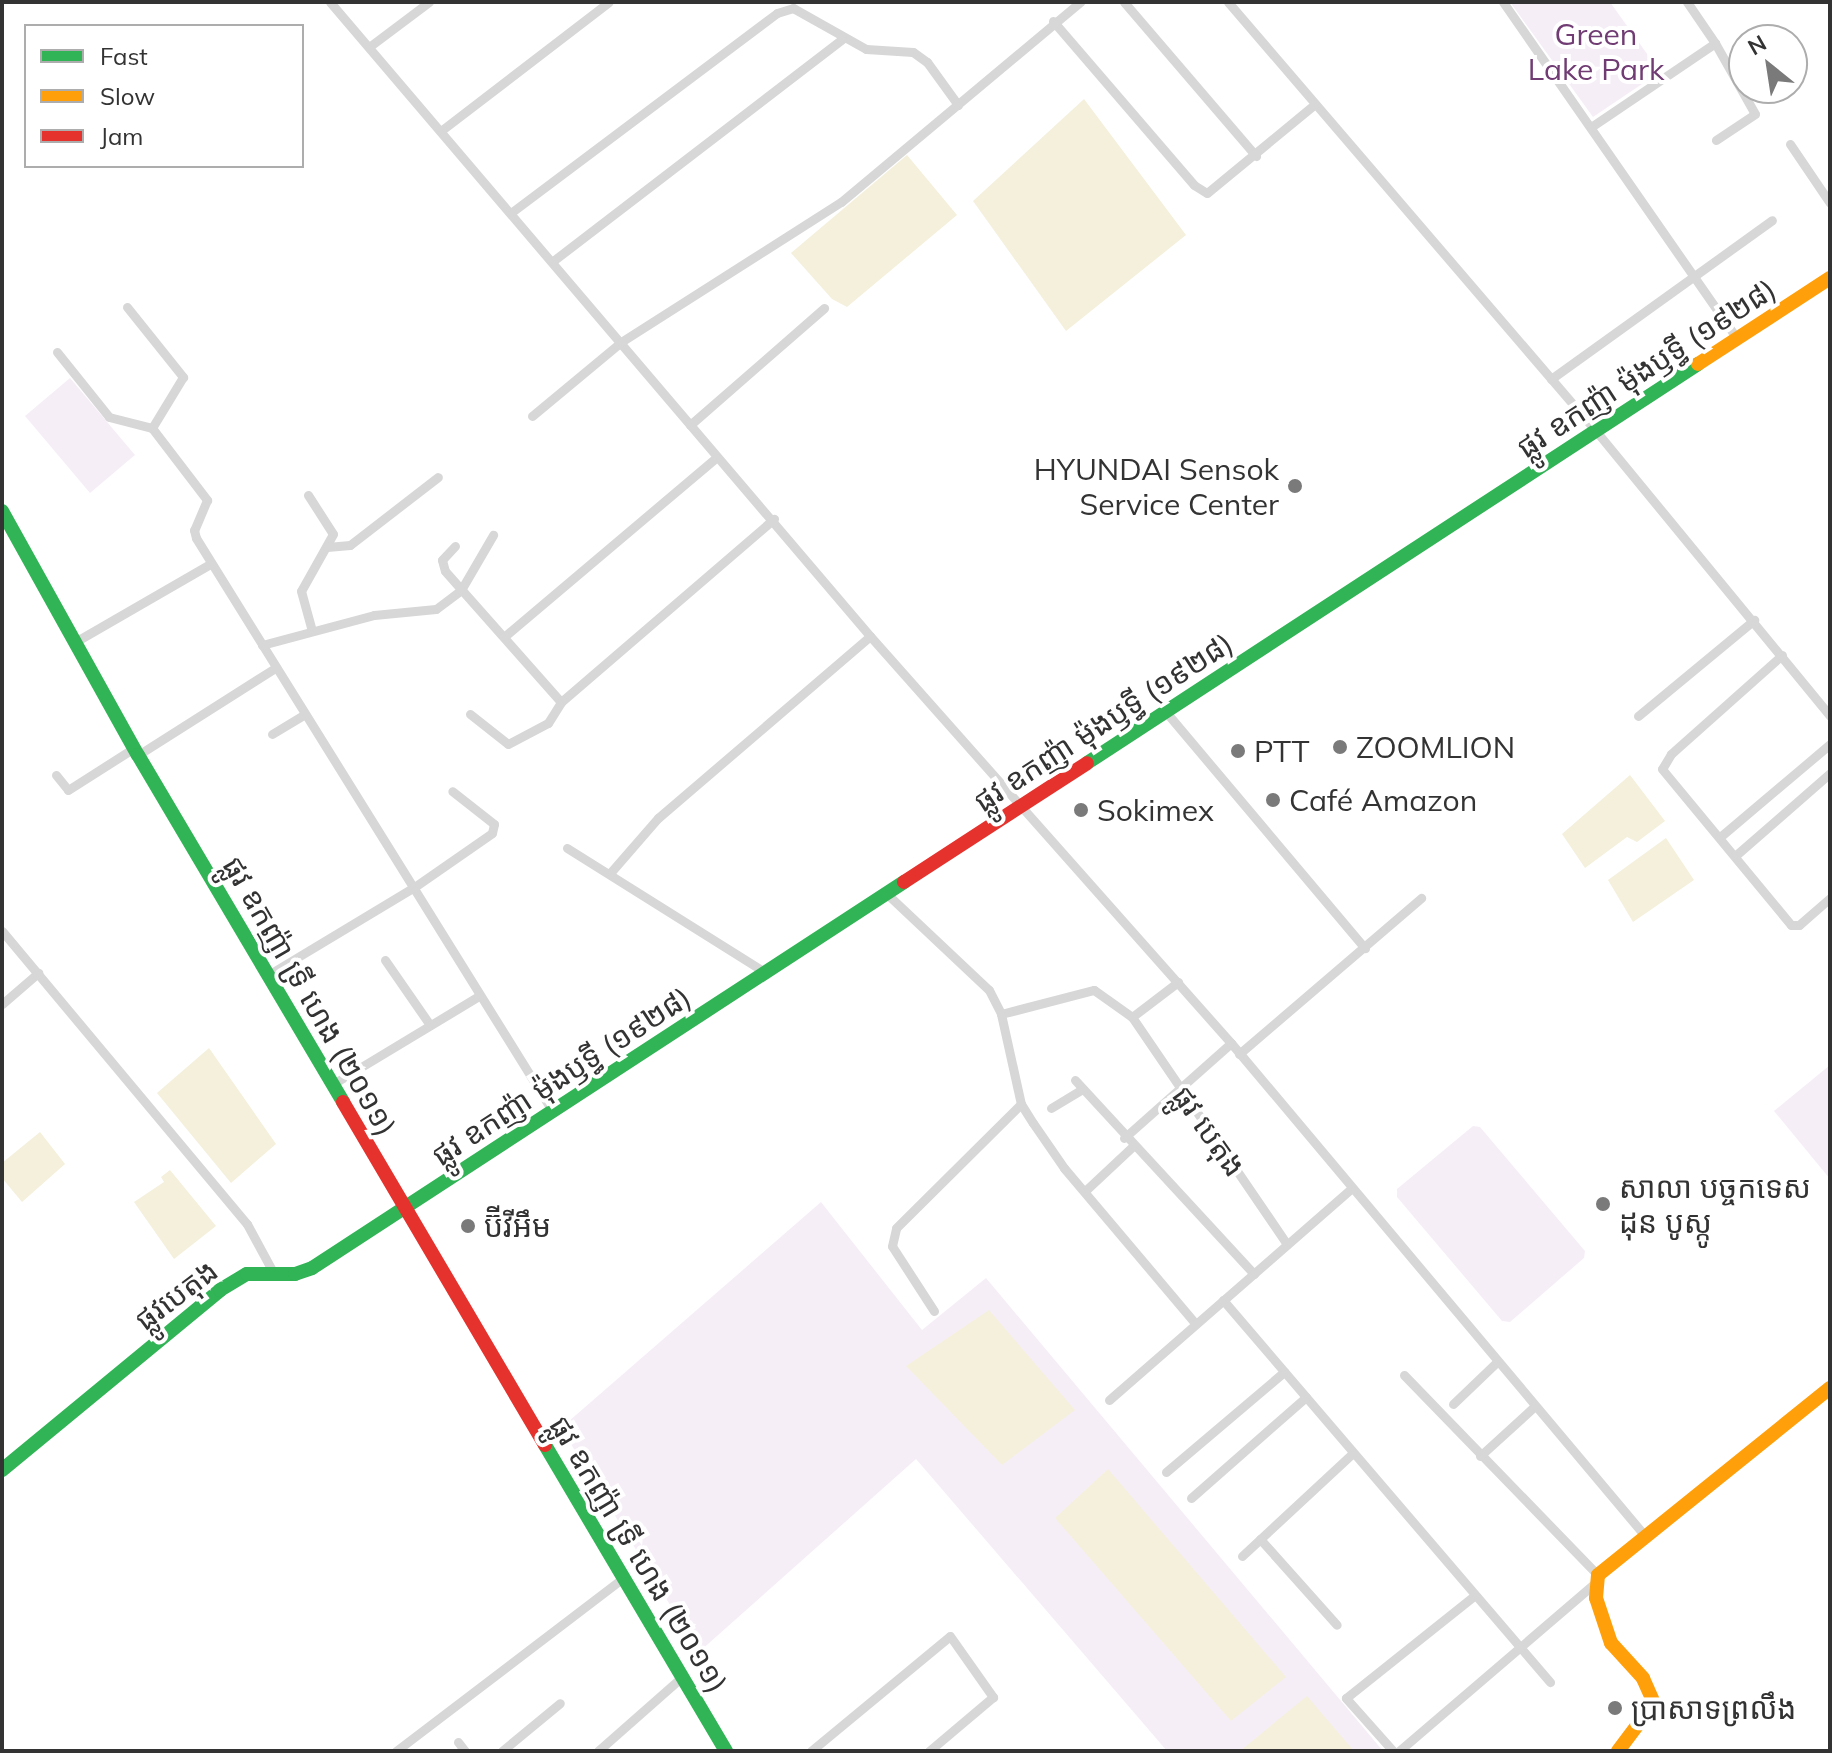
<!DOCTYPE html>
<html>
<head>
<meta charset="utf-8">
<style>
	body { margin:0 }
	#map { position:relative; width:1832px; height:1753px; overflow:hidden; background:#fff; font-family:Mulish,"Noto Sans Khmer",sans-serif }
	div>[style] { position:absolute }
	.green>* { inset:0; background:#f6eef7 }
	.water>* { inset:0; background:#f4f0dc }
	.street>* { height:9px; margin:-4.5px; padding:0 4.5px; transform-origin:4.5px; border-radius:4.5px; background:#d7d7d7 }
	.fast>* { height:14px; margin:-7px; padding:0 7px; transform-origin:7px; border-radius:7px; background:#30b455 }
	.slow>* { height:14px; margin:-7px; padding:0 7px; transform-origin:7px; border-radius:7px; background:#ff9f0a }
	.jam>* { height:14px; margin:-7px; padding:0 7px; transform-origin:7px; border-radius:7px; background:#e5322d }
	.dots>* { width:22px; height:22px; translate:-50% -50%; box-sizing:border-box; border:4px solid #fff; border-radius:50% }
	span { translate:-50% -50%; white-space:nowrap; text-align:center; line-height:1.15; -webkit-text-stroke:8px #fff; paint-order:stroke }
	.park-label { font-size:30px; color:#703c73 }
	.street-label { font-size:30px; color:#333 }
	.poi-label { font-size:30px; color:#333 }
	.right { translate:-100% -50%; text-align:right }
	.left { translate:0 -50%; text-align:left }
	.frame { position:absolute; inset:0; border:4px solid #333; pointer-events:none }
	.legend { position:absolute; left:24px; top:24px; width:280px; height:144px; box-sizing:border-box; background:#fff; border:2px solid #adadad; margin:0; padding:10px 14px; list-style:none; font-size:24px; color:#333 }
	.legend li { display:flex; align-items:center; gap:16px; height:40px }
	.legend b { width:40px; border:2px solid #adadad }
	.north { position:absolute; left:1728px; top:24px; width:80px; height:80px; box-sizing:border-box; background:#fff; border:2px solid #adadad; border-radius:50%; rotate:330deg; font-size:22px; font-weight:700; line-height:32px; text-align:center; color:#333 }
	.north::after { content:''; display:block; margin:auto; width:28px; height:36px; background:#7a7a7a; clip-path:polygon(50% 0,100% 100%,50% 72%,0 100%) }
</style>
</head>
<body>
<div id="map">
	<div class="green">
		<i style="clip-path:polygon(1510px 2px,1610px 2px,1660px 72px,1593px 117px)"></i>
		<i style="clip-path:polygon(70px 378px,135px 455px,90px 493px,25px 416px)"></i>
		<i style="clip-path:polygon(1830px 1065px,1830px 1179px,1774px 1111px)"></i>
		<i style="clip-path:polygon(1473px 1126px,1480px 1127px,1585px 1251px,1584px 1258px,1510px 1322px,1502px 1321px,1397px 1197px,1397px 1189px)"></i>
		<i style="clip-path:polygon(821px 1202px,922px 1330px,986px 1278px,1383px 1751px,1167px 1751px,916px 1459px,699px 1652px,561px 1428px)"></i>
	</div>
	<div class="water">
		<i style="clip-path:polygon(1084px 99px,1186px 235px,1066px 331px,973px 201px)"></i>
		<i style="clip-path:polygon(907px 155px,957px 215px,847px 307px,832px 299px,791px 253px)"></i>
		<i style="clip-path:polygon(1630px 775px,1665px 821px,1637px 842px,1627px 837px,1585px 868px,1562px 834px)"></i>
		<i style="clip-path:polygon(1666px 838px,1694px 880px,1633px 922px,1608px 880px)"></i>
		<i style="clip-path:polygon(209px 1048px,276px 1144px,231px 1183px,157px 1093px)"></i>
		<i style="clip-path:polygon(40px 1132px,65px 1164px,22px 1202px,2px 1178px,2px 1163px)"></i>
		<i style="clip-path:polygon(170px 1170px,216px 1226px,174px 1259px,134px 1202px,164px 1182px,161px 1177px)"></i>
		<i style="clip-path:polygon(989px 1310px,1075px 1410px,1002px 1465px,906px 1366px)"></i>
		<i style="clip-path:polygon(1108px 1469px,1286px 1677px,1231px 1721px,1055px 1518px)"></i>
		<i style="clip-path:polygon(1307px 1696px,1354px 1751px,1240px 1751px)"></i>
	</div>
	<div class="street">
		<i style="left:330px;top:2px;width:833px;rotate:49.58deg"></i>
		<i style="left:870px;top:636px;width:544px;rotate:48.43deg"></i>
		<i style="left:1231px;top:1043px;width:645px;rotate:49.97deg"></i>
		<i style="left:1124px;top:2px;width:203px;rotate:49.4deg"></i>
		<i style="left:1228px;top:2px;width:565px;rotate:49.38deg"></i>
		<i style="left:1596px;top:431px;width:369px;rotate:50.6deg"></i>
		<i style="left:1503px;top:2px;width:410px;rotate:55.2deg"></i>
		<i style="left:1053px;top:21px;width:216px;rotate:49.3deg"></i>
		<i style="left:1194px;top:185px;width:15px;rotate:32deg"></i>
		<i style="left:1207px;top:193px;width:140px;rotate:-39.5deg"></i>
		<i style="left:1715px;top:43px;width:81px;rotate:60.6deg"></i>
		<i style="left:1755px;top:114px;width:47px;rotate:146.3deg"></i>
		<i style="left:369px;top:47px;width:75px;rotate:-36.9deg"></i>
		<i style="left:1591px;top:127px;width:150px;rotate:-34.1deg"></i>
		<i style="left:1715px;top:43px;width:50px;rotate:-124.3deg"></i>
		<i style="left:442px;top:130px;width:210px;rotate:-37.5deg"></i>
		<i style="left:1790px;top:144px;width:71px;rotate:55.9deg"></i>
		<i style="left:512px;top:212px;width:331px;rotate:-36.9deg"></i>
		<i style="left:777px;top:13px;width:17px;rotate:-17deg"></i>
		<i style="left:793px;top:8px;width:84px;rotate:29.3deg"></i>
		<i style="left:866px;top:49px;width:47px;rotate:3.7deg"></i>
		<i style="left:913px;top:52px;width:17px;rotate:36deg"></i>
		<i style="left:927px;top:62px;width:53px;rotate:54.2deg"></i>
		<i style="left:553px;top:261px;width:364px;rotate:-37.5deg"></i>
		<i style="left:127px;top:307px;width:90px;rotate:51.3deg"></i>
		<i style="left:183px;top:377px;width:60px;rotate:121.3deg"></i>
		<i style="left:152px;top:428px;width:91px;rotate:52.6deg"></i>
		<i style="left:207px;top:500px;width:33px;rotate:113deg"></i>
		<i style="left:194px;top:530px;width:8px;rotate:76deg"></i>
		<i style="left:196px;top:538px;width:676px;rotate:58.12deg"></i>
		<i style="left:57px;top:352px;width:83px;rotate:51.3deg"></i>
		<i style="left:109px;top:417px;width:44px;rotate:14.3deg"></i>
		<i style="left:1551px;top:379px;width:272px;rotate:-35.7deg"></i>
		<i style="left:532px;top:416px;width:116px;rotate:-39.7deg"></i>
		<i style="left:621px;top:342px;width:261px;rotate:-32.5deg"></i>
		<i style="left:841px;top:202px;width:312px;rotate:-39.9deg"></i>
		<i style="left:690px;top:425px;width:178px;rotate:-41.1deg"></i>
		<i style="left:308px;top:495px;width:46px;rotate:57.3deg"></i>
		<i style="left:333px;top:534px;width:65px;rotate:119.3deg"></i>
		<i style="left:301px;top:591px;width:41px;rotate:74.6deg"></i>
		<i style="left:455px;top:546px;width:19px;rotate:133deg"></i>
		<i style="left:442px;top:560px;width:11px;rotate:75deg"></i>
		<i style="left:445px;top:571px;width:175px;rotate:48.5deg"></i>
		<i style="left:327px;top:547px;width:23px;rotate:-5deg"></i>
		<i style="left:350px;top:545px;width:111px;rotate:-37.7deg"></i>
		<i style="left:505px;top:636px;width:277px;rotate:-40.2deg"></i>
		<i style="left:75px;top:642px;width:156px;rotate:-30deg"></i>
		<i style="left:262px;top:645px;width:116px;rotate:-15deg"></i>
		<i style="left:374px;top:615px;width:62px;rotate:-5.5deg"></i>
		<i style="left:436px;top:609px;width:31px;rotate:-37deg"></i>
		<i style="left:461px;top:590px;width:64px;rotate:-59.8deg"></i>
		<i style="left:1782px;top:655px;width:149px;rotate:138.3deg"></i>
		<i style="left:1671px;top:754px;width:17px;rotate:121deg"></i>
		<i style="left:1662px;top:769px;width:202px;rotate:50.4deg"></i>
		<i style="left:1791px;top:925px;width:8px"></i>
		<i style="left:1799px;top:925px;width:41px;rotate:-41.1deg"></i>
		<i style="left:1166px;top:712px;width:309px;rotate:49.9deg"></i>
		<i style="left:470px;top:714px;width:48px;rotate:38.3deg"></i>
		<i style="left:508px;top:744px;width:45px;rotate:-27.7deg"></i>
		<i style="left:548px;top:723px;width:25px;rotate:-58deg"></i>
		<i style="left:561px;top:702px;width:281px;rotate:-40.7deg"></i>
		<i style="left:1638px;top:716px;width:151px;rotate:-39.6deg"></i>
		<i style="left:272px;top:734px;width:37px;rotate:-31deg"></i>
		<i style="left:138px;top:755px;width:162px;rotate:-32.4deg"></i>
		<i style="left:56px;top:775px;width:19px;rotate:51deg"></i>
		<i style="left:68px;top:790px;width:78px;rotate:-32.5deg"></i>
		<i style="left:1720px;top:837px;width:144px;rotate:-40.2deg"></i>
		<i style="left:567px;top:848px;width:235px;rotate:32.1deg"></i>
		<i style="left:1735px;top:856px;width:126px;rotate:-41.1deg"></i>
		<i style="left:611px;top:872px;width:72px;rotate:-49deg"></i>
		<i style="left:658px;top:818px;width:279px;rotate:-40.6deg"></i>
		<i style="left:887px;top:894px;width:140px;rotate:43.3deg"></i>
		<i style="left:989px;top:990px;width:27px;rotate:63deg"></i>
		<i style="left:1001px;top:1014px;width:92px;rotate:77.5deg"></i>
		<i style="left:1021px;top:1104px;width:22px;rotate:58deg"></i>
		<i style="left:1033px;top:1123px;width:55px;rotate:55.4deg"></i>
		<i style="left:1064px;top:1168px;width:204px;rotate:49.8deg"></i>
		<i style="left:2px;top:931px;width:382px;rotate:50.1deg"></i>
		<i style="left:247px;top:1224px;width:57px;rotate:61.6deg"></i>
		<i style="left:385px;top:960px;width:79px;rotate:55.3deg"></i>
		<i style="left:268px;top:975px;width:169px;rotate:-31deg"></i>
		<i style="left:413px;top:888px;width:96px;rotate:-34.8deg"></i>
		<i style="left:492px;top:833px;width:9px;rotate:-77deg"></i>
		<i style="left:494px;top:824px;width:53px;rotate:-141.8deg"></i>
		<i style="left:2px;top:1004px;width:48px;rotate:-40.7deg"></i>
		<i style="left:1001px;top:1014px;width:96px;rotate:-14.5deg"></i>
		<i style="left:1094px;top:990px;width:47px;rotate:35.4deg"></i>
		<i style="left:1132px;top:1017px;width:58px;rotate:-37.3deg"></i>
		<i style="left:1132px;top:1017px;width:275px;rotate:55.7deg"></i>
		<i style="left:1239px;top:1054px;width:240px;rotate:-40.6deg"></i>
		<i style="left:1075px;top:1080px;width:264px;rotate:47.3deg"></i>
		<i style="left:333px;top:1084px;width:170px;rotate:-31.1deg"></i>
		<i style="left:1051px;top:1108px;width:37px;rotate:-31deg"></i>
		<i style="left:1124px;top:1138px;width:143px;rotate:-41.6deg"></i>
		<i style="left:1085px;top:1191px;width:64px;rotate:-43.1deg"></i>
		<i style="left:1223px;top:1300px;width:503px;rotate:49.44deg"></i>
		<i style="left:934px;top:1311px;width:77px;rotate:-122.9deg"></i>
		<i style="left:892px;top:1246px;width:18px;rotate:-77deg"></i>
		<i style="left:896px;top:1228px;width:176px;rotate:-44.8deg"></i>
		<i style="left:1404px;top:1375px;width:279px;rotate:45.9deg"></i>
		<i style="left:1109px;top:1400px;width:321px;rotate:-41.1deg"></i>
		<i style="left:1453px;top:1404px;width:61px;rotate:-43.7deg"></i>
		<i style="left:1480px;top:1456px;width:74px;rotate:-42.3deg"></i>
		<i style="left:1166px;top:1472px;width:155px;rotate:-40.3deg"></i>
		<i style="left:1191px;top:1498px;width:153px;rotate:-41.3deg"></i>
		<i style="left:1260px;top:1539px;width:115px;rotate:48.2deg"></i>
		<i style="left:1242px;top:1556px;width:151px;rotate:-42.9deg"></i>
		<i style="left:458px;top:1742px;width:11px;rotate:52deg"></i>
		<i style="left:396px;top:1751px;width:285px;rotate:-37.3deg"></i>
		<i style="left:502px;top:1751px;width:75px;rotate:-39.6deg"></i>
		<i style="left:598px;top:1751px;width:112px;rotate:-41.4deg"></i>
		<i style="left:811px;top:1751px;width:180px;rotate:-39.6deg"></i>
		<i style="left:950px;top:1636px;width:75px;rotate:54.8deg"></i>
		<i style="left:993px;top:1697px;width:84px;rotate:139.8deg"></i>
		<i style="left:1393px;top:1751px;width:71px;rotate:-131.6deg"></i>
		<i style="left:1346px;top:1698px;width:164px;rotate:-38.6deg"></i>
		<i style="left:1399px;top:1751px;width:257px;rotate:-40.6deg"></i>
	</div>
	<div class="fast">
		<i style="left:2px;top:511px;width:279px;rotate:60.9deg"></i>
		<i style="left:138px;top:755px;width:403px;rotate:59.4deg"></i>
		<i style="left:1087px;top:763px;width:730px;rotate:-33.15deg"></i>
		<i style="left:545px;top:1445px;width:356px;rotate:59.4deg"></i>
		<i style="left:2px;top:1470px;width:283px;rotate:-39.5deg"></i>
		<i style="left:220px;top:1290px;width:31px;rotate:-31deg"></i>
		<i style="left:247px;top:1274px;width:48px"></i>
		<i style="left:295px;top:1274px;width:18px;rotate:-19deg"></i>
		<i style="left:312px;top:1268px;width:707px;rotate:-33.11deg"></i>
	</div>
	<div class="slow">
		<i style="left:1698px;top:364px;width:158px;rotate:-33.1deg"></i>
		<i style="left:1618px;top:1751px;width:60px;rotate:-53.1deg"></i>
		<i style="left:1654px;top:1703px;width:27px;rotate:-114deg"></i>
		<i style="left:1643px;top:1678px;width:47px;rotate:-132.4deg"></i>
		<i style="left:1611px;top:1643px;width:47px;rotate:-108.4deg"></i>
		<i style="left:1596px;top:1598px;width:23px;rotate:-85deg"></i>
		<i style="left:1598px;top:1575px;width:298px;rotate:-38.9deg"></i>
	</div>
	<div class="jam">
		<i style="left:904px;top:882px;width:218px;rotate:-33deg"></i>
		<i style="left:343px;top:1102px;width:398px;rotate:59.5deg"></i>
	</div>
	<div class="dots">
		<i style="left:1295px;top:486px;background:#7a7a7a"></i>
		<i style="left:1340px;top:747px;background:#7a7a7a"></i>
		<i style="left:1238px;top:751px;background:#7a7a7a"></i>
		<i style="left:1273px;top:800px;background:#7a7a7a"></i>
		<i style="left:1081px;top:810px;background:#7a7a7a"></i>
		<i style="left:1603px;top:1204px;background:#7a7a7a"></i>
		<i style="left:468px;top:1226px;background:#7a7a7a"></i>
		<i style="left:1615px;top:1708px;background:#7a7a7a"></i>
	</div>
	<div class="park-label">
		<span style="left:1596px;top:51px">Green<br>Lake Park</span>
	</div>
	<div class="street-label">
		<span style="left:1646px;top:368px;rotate:-33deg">ផ្លូវ ឧកញ៉ា ម៉ុងឫទ្ធី (១៩២៨)</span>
		<span style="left:1103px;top:722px;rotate:-33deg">ផ្លូវ ឧកញ៉ា ម៉ុងឫទ្ធី (១៩២៨)</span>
		<span style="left:310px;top:996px;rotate:60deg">ផ្លូវ ឧកញ៉ា ទ្រី ហេង (២០១១)</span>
		<span style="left:561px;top:1076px;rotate:-33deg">ផ្លូវ ឧកញ៉ា ម៉ុងឫទ្ធី (១៩២៨)</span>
		<span style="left:1209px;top:1131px;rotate:55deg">ផ្លូវ បេតុង</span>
		<span style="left:176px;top:1295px;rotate:-37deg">ផ្លូវបេតុង</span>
		<span style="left:639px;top:1554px;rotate:59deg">ផ្លូវ ឧកញ៉ា ទ្រី ហេង (២០១១)</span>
	</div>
	<div class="poi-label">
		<span class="right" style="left:1279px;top:486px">HYUNDAI Sensok<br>Service Center</span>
		<span class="left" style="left:1356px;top:747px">ZOOMLION</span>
		<span class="left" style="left:1254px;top:751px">PTT</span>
		<span class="left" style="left:1289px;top:800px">Café Amazon</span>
		<span class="left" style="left:1097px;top:810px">Sokimex</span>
		<span class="left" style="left:1619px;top:1204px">សាលា បច្ចកទេស<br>ដុន បូស្កូ</span>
		<span class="left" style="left:484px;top:1226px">ប៊ីវីអឹម</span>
		<span class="left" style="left:1631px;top:1708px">ប្រាសាទព្រលឹង</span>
	</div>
	<div class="frame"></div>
	<ul class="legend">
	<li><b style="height:10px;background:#30b455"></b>Fast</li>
	<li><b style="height:10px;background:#ff9f0a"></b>Slow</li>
	<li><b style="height:10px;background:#e5322d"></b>Jam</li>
	</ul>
	<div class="north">N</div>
</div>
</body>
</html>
